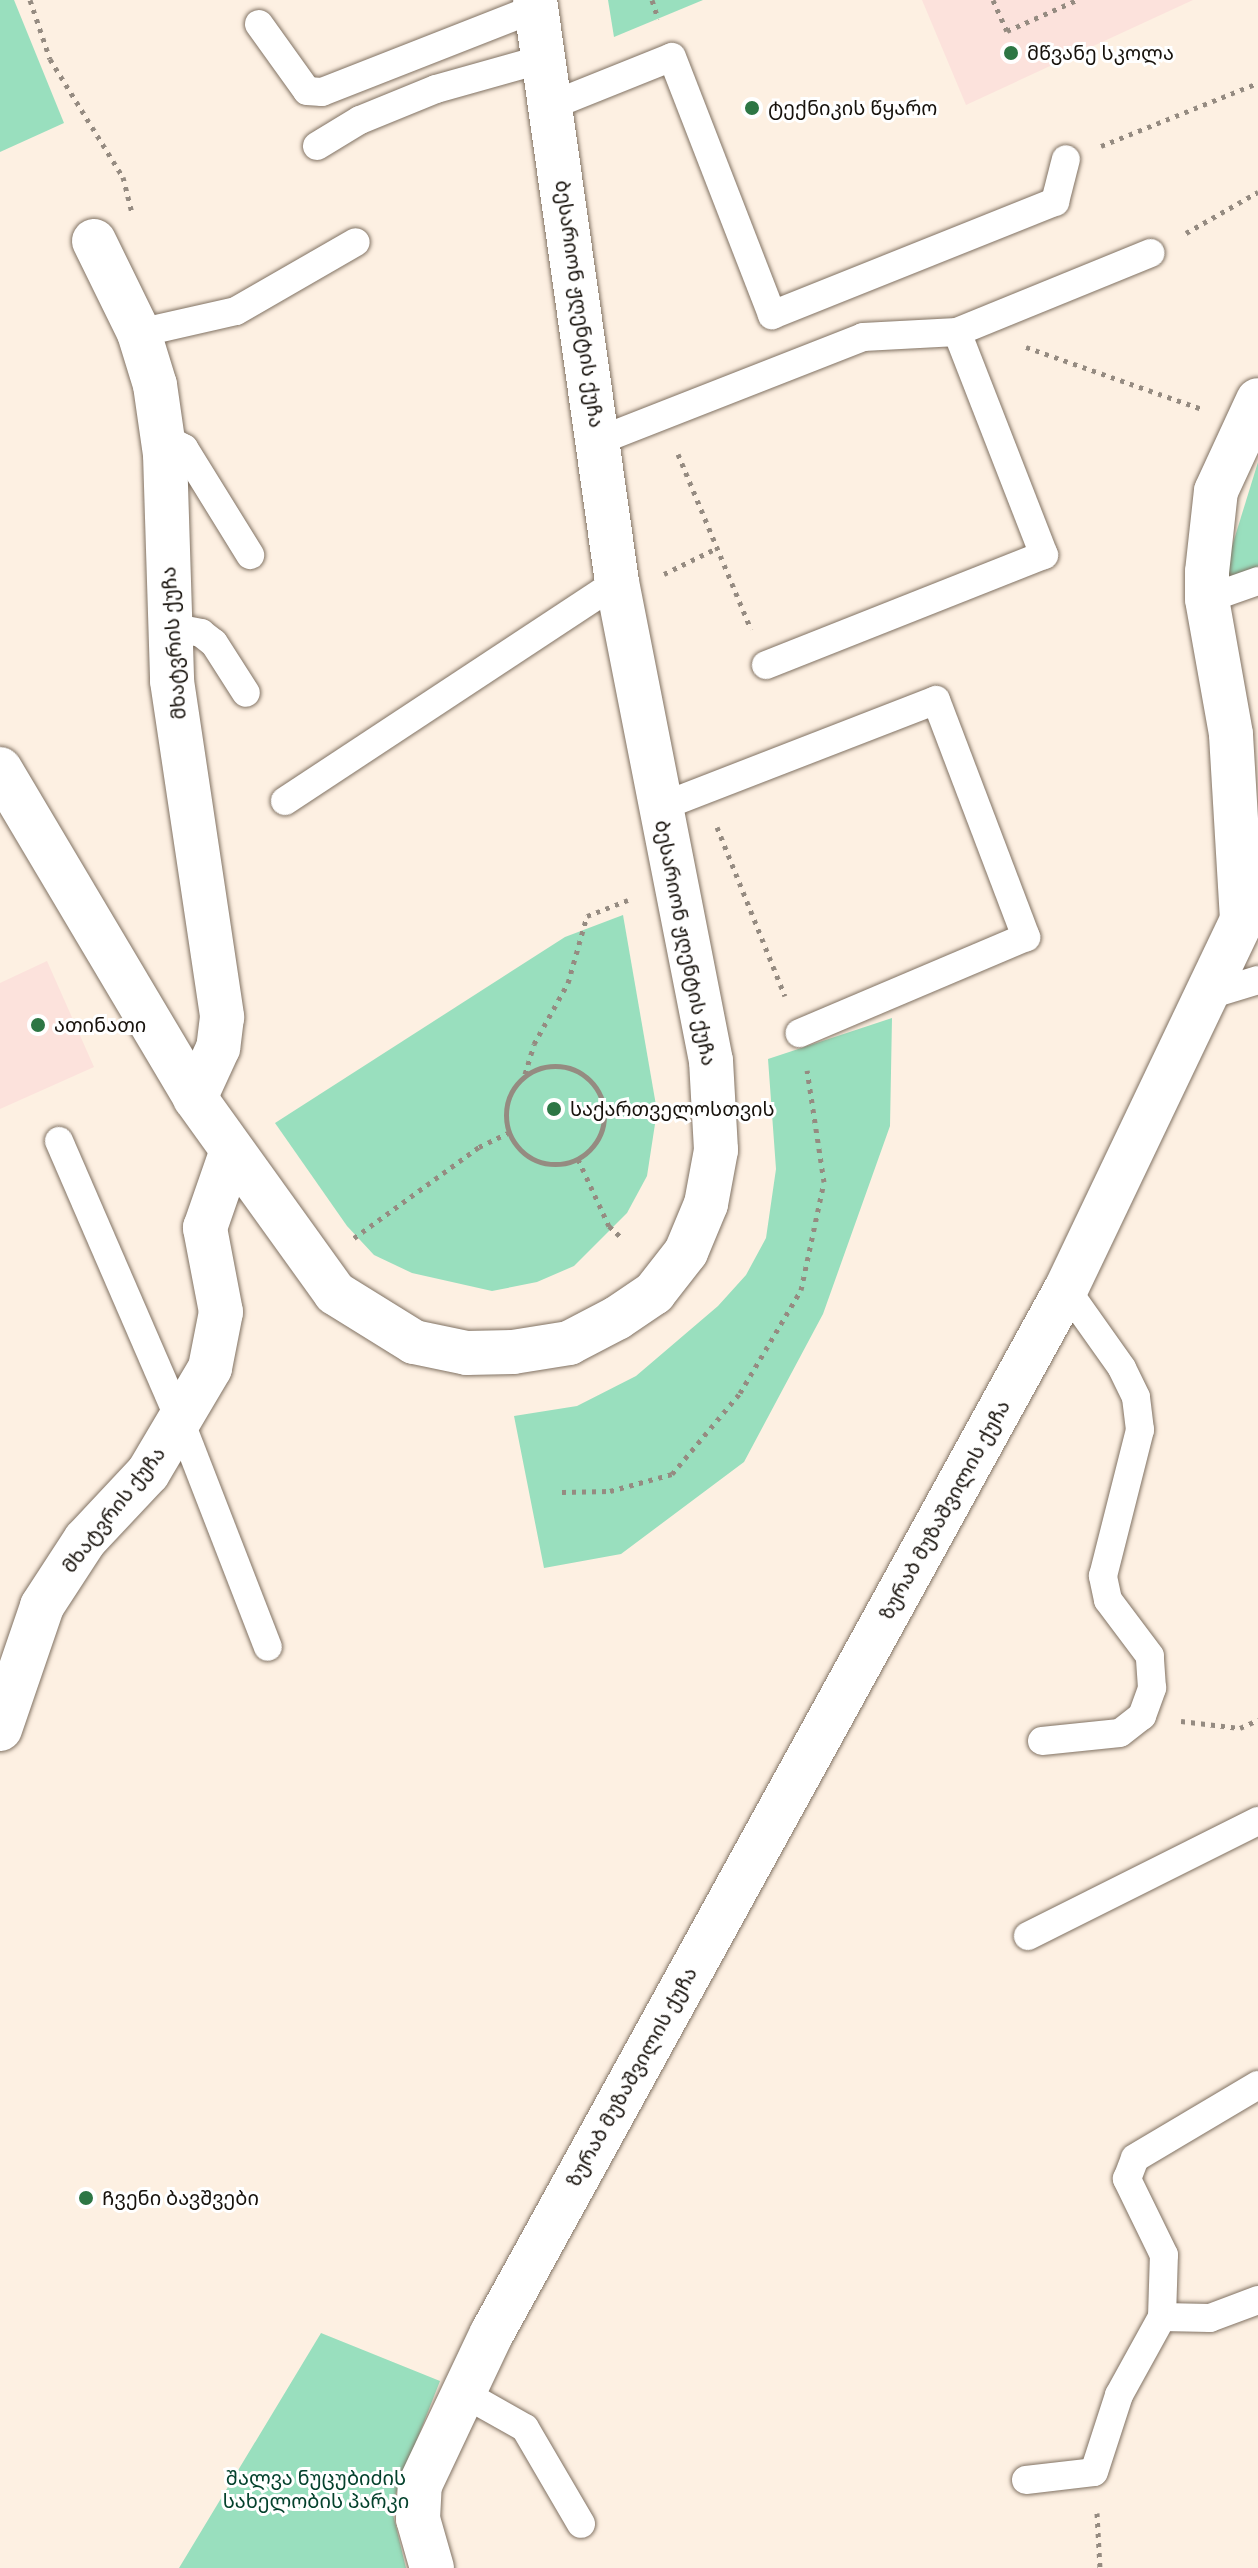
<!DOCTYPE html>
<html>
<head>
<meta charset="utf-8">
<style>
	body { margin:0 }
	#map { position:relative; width:1258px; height:2568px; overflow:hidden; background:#fdf0e2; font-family:Figtree,"Noto Sans Georgian",sans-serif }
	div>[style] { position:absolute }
	.education>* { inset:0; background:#fce2dc }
	.green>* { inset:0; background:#99dfbe }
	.path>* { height:5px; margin-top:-2.5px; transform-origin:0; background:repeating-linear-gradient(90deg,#958b81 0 4px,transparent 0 10px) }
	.path>.ring { margin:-2.5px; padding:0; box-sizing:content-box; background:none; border:5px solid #958b81; border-radius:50% }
	.roads { filter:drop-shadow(0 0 2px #817263) drop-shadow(0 0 2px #817263) }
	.service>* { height:28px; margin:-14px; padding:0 14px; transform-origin:14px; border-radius:14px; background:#fff }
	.minor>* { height:44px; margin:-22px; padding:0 22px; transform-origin:22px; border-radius:22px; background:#fff }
	.secondary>* { height:44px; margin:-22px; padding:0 22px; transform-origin:22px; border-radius:22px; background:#fff }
	.dots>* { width:22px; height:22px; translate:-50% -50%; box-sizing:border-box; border:4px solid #fff; border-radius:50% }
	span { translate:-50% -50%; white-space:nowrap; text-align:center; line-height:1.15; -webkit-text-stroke:6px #fff; paint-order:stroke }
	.poi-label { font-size:20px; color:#17120c }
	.left { translate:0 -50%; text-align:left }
	.street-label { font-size:20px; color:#17120c }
	.park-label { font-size:20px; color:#04422d }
</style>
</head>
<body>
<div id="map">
	<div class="education">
		<i style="clip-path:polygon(922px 0,1193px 0,966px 105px)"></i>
		<i style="clip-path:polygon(47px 961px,94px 1067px,0 1109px,0 983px)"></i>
	</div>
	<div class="green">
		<i style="clip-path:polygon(0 0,14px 0,64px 123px,0 152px)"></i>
		<i style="clip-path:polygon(608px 0,703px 0,614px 37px)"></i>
		<i style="clip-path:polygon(1258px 462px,1258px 572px,1228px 583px,1229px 556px)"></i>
		<i style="clip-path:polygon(623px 915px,657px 1111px,647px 1176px,627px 1213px,574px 1266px,537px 1282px,492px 1291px,412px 1273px,374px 1255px,347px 1226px,275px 1123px,565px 937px)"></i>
		<i style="clip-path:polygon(892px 1018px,890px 1126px,823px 1314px,744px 1462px,621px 1554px,544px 1568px,514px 1416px,577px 1406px,636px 1376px,718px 1306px,746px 1275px,766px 1238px,776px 1169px,768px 1059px)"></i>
		<i style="clip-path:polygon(321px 2333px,440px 2381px,391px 2506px,406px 2568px,179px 2568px)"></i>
	</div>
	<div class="path">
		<i style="left:30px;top:0;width:62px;rotate:71.3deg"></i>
		<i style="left:50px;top:59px;width:139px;rotate:58.3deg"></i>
		<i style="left:123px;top:177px;width:36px;rotate:76deg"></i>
		<i style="left:652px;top:0;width:20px;rotate:72deg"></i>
		<i style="left:993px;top:0;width:34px;rotate:66deg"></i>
		<i style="left:1007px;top:31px;width:77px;rotate:-23.9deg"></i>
		<i style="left:1101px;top:146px;width:169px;rotate:-21.9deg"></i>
		<i style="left:1186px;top:233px;width:83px;rotate:-29.7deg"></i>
		<i style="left:1026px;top:347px;width:187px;rotate:19.4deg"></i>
		<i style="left:678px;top:454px;width:190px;rotate:67.4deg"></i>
		<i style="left:664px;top:574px;width:59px;rotate:-26.1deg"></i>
		<i style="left:717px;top:827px;width:182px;rotate:68.1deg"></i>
		<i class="ring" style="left:506px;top:1066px;width:93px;height:93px"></i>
		<i style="left:525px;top:1074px;width:31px;rotate:-73deg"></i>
		<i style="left:534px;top:1044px;width:70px;rotate:-60.9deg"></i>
		<i style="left:568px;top:983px;width:70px;rotate:-74.2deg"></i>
		<i style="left:587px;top:916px;width:44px;rotate:-21.3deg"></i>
		<i style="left:578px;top:1159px;width:74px;rotate:65.2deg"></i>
		<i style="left:609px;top:1226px;width:18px;rotate:43deg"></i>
		<i style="left:354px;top:1238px;width:155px;rotate:-36.1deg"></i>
		<i style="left:479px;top:1147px;width:32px;rotate:-26deg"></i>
		<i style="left:562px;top:1492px;width:48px;rotate:-1.2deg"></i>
		<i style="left:610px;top:1491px;width:64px;rotate:-15.3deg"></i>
		<i style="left:672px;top:1474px;width:106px;rotate:-50deg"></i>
		<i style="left:740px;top:1393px;width:120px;rotate:-59.4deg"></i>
		<i style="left:801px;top:1290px;width:110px;rotate:-78deg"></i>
		<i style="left:824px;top:1182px;width:113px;rotate:-98.6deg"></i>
		<i style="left:1181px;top:1721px;width:59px;rotate:6.8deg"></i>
		<i style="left:1240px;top:1728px;width:20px;rotate:-24deg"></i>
		<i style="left:1097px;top:2513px;width:55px;rotate:86.9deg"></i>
	</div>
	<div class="roads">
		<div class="service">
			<i style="left:259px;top:24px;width:82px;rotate:54.4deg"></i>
			<i style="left:307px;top:91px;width:15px;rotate:4deg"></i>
			<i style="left:322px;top:92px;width:230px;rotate:-21.4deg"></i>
			<i style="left:550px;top:106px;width:131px;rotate:-21.9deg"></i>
			<i style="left:672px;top:57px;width:277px;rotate:68.8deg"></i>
			<i style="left:772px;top:315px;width:305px;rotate:-21.8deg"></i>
			<i style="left:1055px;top:202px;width:44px;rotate:-75.7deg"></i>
			<i style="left:317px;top:146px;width:50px;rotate:-31.2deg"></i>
			<i style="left:360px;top:120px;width:82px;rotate:-22.2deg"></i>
			<i style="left:436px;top:89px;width:111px;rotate:-15.7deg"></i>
			<i style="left:139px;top:333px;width:99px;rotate:-12.8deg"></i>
			<i style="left:236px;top:311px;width:138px;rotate:-29.9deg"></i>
			<i style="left:163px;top:437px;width:24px;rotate:28deg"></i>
			<i style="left:184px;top:448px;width:126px;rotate:58.3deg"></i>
			<i style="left:598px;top:441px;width:285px;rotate:-21.4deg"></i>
			<i style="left:863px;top:337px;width:94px;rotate:-3deg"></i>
			<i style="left:957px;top:332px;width:209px;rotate:-22.2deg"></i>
			<i style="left:1207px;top:599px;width:54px;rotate:-19.4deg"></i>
			<i style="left:170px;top:627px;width:32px;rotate:11deg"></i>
			<i style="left:201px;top:633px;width:16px;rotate:38deg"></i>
			<i style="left:214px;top:643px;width:59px;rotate:57.4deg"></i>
			<i style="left:766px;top:665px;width:299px;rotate:-21.6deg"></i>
			<i style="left:1044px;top:555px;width:239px;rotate:-111.3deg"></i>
			<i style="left:285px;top:801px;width:398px;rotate:-33.4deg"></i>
			<i style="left:658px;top:808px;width:298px;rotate:-21.2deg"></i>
			<i style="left:936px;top:700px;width:254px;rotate:69.2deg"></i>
			<i style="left:1026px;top:937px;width:246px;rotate:157deg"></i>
			<i style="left:1209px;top:995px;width:51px;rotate:-17deg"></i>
			<i style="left:59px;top:1141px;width:307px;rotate:66.6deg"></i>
			<i style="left:181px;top:1423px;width:240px;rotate:68.8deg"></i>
			<i style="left:1042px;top:1741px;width:78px;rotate:-5.9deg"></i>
			<i style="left:1120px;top:1733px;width:28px;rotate:-38deg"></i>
			<i style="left:1142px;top:1716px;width:30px;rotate:-70deg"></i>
			<i style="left:1152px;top:1688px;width:32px;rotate:-94deg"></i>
			<i style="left:1150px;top:1656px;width:70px;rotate:-126.9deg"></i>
			<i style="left:1108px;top:1600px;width:25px;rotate:-102deg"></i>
			<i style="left:1103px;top:1576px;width:151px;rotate:-75.8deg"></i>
			<i style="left:1140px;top:1430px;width:33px;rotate:-97deg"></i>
			<i style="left:1136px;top:1397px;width:32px;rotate:-116deg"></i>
			<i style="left:1122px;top:1368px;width:97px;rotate:-125.3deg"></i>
			<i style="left:1028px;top:1936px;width:257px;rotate:-26.6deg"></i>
			<i style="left:1162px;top:2317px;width:48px;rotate:1.2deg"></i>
			<i style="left:1210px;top:2318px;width:51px;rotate:-20.6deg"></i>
			<i style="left:463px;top:2393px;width:71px;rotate:29.4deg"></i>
			<i style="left:525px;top:2428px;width:111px;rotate:59.7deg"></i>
			<i style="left:1026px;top:2480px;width:68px;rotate:-6.7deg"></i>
			<i style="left:1094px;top:2472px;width:81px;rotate:-72deg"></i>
			<i style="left:1119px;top:2395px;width:89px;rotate:-61.1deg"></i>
			<i style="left:1162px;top:2317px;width:62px;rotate:-88.2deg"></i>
			<i style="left:1164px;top:2255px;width:85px;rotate:-116deg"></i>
			<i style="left:1127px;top:2179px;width:22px;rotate:-69deg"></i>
			<i style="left:1135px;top:2158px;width:143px;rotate:-30.7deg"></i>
		</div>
		<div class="minor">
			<i style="left:94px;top:241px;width:102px;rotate:63.9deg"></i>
			<i style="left:139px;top:333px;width:54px;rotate:72.9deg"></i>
			<i style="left:155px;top:385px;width:70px;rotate:81.8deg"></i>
			<i style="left:165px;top:454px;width:227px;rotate:88.2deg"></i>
			<i style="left:172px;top:681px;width:340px;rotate:81.5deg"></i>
			<i style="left:222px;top:1017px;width:31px;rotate:97deg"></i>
			<i style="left:218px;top:1048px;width:55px;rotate:114.7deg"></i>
			<i style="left:0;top:1729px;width:130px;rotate:-71.1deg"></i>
			<i style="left:42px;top:1606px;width:79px;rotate:-56.9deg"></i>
			<i style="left:85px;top:1540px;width:92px;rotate:-46.8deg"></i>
			<i style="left:148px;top:1473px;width:122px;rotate:-59.4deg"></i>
			<i style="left:210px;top:1368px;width:57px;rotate:-78.9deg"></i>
			<i style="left:221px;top:1312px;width:86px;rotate:-100.8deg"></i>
			<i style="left:205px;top:1228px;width:79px;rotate:-70.9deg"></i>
			<i style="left:432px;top:2568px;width:51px;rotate:-105.9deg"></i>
			<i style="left:418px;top:2519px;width:34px;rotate:-87deg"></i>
			<i style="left:420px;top:2485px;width:168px;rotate:-64.7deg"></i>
			<i style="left:492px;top:2333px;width:1191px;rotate:-61.2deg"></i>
			<i style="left:1066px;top:1289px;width:409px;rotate:-64.5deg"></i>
			<i style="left:1242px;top:920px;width:186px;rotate:-93.4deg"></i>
			<i style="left:1231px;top:734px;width:137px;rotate:-100.1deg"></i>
			<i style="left:1207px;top:599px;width:27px;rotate:-90deg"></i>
			<i style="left:1207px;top:572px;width:81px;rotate:-83.7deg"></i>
			<i style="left:1216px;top:491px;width:100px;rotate:-65.2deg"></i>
		</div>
		<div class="secondary">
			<i style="left:0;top:769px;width:382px;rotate:59.3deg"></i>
			<i style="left:195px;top:1098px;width:240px;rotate:54.3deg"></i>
			<i style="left:335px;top:1293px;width:93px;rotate:31.8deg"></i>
			<i style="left:414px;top:1342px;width:54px;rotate:11.7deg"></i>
			<i style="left:467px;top:1353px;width:46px;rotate:-1.2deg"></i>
			<i style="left:513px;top:1352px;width:57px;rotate:-9.1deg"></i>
			<i style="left:569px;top:1343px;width:54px;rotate:-27.5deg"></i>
			<i style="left:617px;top:1318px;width:45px;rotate:-34deg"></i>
			<i style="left:654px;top:1293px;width:52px;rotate:-52deg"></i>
			<i style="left:686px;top:1252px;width:52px;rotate:-67.4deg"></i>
			<i style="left:706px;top:1204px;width:55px;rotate:-79.5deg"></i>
			<i style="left:716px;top:1150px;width:89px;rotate:-93.2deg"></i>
			<i style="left:711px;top:1061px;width:488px;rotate:-101.1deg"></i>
			<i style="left:617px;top:582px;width:588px;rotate:-98.02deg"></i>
		</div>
	</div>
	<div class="dots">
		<i style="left:1011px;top:53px;background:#2d7644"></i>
		<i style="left:752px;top:108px;background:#2d7644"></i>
		<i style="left:38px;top:1025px;background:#2d7644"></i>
		<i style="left:554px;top:1109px;background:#2d7644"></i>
		<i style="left:86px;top:2198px;background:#2d7644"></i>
	</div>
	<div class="poi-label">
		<span class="left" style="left:1027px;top:53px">მწვანე სკოლა</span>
		<span class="left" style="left:768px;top:108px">ტექნიკის წყარო</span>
		<span class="left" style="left:54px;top:1025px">ათინათი</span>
		<span class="left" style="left:570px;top:1109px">საქართველოსთვის</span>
		<span class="left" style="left:102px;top:2198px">Ჩვენი ბავშვები</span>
	</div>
	<div class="street-label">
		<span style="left:579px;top:304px;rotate:82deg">ბესარიონ ჟღენტის ქუჩა</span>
		<span style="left:174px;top:643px;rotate:-94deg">მხატვრის ქუჩა</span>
		<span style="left:685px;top:943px;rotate:79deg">ბესარიონ ჟღენტის ქუჩა</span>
		<span style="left:114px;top:1510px;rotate:-52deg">მხატვრის ქუჩა</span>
		<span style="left:945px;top:1510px;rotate:-61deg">ზურაბ მუზაშვილის ქუჩა</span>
		<span style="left:632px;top:2077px;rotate:-61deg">ზურაბ მუზაშვილის ქუჩა</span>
	</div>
	<div class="park-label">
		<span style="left:316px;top:2490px">შალვა ნუცუბიძის<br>სახელობის პარკი</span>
	</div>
</div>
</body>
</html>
